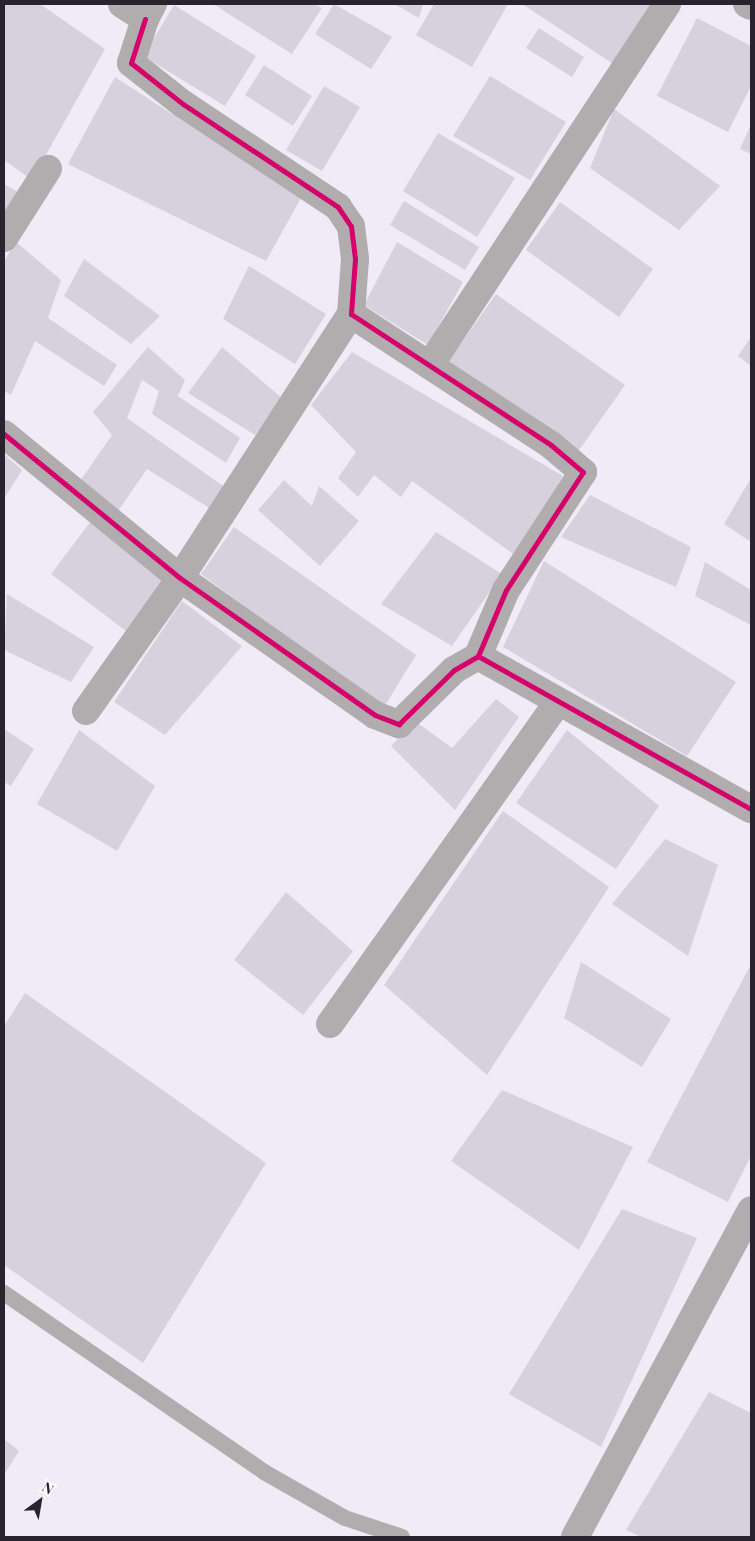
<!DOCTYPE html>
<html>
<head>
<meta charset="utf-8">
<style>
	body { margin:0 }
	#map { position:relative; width:755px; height:1541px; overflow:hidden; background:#f1ebf8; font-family:"Playfair Display",serif }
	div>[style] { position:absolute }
	.building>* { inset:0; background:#d6d1dd }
	.service>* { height:16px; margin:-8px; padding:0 8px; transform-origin:8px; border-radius:8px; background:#b1acae }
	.minor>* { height:28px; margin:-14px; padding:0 14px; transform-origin:14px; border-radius:14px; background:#b1acae }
	.tertiary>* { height:28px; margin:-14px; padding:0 14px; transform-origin:14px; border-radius:14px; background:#b1acae }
	.cycleway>* { height:5px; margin:-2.5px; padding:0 2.5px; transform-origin:2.5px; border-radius:2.5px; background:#d6006c }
	span { translate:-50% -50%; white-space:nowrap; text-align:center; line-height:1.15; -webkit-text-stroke:4.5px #fff; paint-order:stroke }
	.frame { position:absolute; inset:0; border:5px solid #28232e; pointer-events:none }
	.north { position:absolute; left:15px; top:1476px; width:50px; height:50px; -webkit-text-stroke:4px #fff; paint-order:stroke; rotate:32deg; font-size:14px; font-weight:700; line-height:20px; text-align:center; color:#28232e }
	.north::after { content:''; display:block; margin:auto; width:18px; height:22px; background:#28232e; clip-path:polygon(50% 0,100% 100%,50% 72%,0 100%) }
</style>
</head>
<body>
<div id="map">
	<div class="building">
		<i style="clip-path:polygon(4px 4px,40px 4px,105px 49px,32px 180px,4px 160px)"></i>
		<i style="clip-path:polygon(213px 4px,314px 4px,322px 8px,292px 54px)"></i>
		<i style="clip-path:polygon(334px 4px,392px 37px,371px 69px,315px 34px)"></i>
		<i style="clip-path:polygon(394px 4px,423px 4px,419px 18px)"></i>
		<i style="clip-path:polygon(434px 4px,508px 4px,472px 67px,416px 35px)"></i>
		<i style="clip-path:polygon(522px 4px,652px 4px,615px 65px)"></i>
		<i style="clip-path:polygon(174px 5px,256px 56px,225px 106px,143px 56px)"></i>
		<i style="clip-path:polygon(697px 18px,751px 46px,751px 86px,728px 132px,657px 96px)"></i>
		<i style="clip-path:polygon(539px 28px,584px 57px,572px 77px,526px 48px)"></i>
		<i style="clip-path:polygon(264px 65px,312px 96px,293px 126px,245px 95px)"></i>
		<i style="clip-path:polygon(490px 76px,566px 122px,530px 180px,453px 136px)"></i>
		<i style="clip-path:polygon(115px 77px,301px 198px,266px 261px,68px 164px)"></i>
		<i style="clip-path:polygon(324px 86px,360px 107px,322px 171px,286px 150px)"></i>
		<i style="clip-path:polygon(614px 109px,720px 186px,679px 230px,590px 168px)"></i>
		<i style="clip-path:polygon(751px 124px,751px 154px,740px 149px)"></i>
		<i style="clip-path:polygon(438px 133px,515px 178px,477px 237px,403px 191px)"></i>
		<i style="clip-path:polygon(4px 184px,18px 192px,4px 214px)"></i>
		<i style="clip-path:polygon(404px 201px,479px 247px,465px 270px,390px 225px)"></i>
		<i style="clip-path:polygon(560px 202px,653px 269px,619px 317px,526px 250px)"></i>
		<i style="clip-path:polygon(16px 242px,61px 280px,48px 318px,117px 365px,104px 386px,35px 341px,11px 395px,4px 391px,4px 261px)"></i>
		<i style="clip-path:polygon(397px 242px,463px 282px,428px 345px,364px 305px)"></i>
		<i style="clip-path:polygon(84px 259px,160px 316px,131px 344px,64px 296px)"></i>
		<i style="clip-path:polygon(249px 266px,326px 314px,295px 364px,223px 319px)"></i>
		<i style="clip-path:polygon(496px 294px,625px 385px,577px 453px,448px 362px)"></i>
		<i style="clip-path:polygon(751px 337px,751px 366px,738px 356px)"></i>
		<i style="clip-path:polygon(148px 347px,185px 380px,178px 396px,240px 438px,226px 463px,152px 414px,159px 391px,142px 380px,127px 418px,226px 488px,211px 509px,147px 469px,116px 514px,78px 484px,112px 435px,93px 412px)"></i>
		<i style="clip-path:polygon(222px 347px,282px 398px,255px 435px,188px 393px)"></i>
		<i style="clip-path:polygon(352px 352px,563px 476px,516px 556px,412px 481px,401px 497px,374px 475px,358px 497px,338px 478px,356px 452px,311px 405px)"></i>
		<i style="clip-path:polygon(4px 454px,22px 470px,4px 499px)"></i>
		<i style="clip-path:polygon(751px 478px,751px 542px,724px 524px)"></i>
		<i style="clip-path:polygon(284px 480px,312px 506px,319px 486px,359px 521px,320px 566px,258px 510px)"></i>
		<i style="clip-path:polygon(590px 495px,691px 547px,676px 587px,561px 537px)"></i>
		<i style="clip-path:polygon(91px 521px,164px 576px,126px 631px,51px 574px)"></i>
		<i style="clip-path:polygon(234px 527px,416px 655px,383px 709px,201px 574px)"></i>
		<i style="clip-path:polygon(436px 532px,502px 574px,452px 646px,381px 604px)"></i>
		<i style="clip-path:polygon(544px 561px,736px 682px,687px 756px,503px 647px)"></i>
		<i style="clip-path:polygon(705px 562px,751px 590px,751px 625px,695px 596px)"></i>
		<i style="clip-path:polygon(7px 594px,94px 647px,71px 682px,4px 650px)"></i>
		<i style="clip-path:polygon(182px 601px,242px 646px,165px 735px,114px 702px)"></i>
		<i style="clip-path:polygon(496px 699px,519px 717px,455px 810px,391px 746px,415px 721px,452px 748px)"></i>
		<i style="clip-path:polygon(4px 729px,34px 749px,11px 786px,4px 782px)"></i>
		<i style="clip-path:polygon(79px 730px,155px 786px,117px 851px,37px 804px)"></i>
		<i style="clip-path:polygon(567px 730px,659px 806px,616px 869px,516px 803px)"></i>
		<i style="clip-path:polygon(503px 811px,609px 887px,487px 1075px,384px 985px)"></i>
		<i style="clip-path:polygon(665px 839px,718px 865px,688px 956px,612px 904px)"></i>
		<i style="clip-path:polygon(286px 892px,353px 951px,303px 1015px,234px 960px)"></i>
		<i style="clip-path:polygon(581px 962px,671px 1019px,642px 1067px,564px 1018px)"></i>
		<i style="clip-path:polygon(751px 964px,751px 1156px,728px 1202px,647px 1162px)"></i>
		<i style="clip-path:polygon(25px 993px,266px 1163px,143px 1363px,4px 1265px,4px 1026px)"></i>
		<i style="clip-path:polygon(502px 1090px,633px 1147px,579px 1250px,451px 1161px)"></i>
		<i style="clip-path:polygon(622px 1209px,697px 1238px,601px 1447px,509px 1394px)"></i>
		<i style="clip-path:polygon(709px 1392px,751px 1413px,751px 1537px,641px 1537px,626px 1530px)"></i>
		<i style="clip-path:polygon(4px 1439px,19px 1451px,4px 1475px)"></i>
	</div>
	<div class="service">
		<i style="left:4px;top:1293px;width:316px;rotate:34.5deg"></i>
		<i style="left:264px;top:1472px;width:93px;rotate:29.6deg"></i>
		<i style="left:345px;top:1518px;width:60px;rotate:18.4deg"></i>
	</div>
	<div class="minor">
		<i style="left:145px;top:19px;width:46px;rotate:107.7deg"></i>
		<i style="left:131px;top:63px;width:66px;rotate:38.3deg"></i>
		<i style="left:183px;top:104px;width:186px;rotate:33.6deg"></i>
		<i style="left:338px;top:207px;width:23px;rotate:56deg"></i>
		<i style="left:351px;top:226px;width:33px;rotate:83deg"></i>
		<i style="left:355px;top:259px;width:55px;rotate:94.2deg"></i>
		<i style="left:351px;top:314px;width:239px;rotate:33.2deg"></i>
		<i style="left:551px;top:445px;width:42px;rotate:40.2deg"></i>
		<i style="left:583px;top:472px;width:141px;rotate:123.1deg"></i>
		<i style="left:506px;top:590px;width:72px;rotate:113deg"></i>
		<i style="left:478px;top:656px;width:313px;rotate:29.3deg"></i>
		<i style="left:4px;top:238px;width:82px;rotate:-57.5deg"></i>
		<i style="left:430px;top:365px;width:432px;rotate:-56.7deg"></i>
		<i style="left:4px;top:434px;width:227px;rotate:39.3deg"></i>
		<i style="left:180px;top:578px;width:238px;rotate:35.1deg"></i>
		<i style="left:375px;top:715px;width:26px;rotate:21deg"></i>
		<i style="left:399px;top:724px;width:77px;rotate:-44.5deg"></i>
		<i style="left:454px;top:670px;width:28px;rotate:-30deg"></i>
		<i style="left:86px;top:711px;width:163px;rotate:-54.7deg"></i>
		<i style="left:180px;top:578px;width:315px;rotate:-57.1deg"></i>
		<i style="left:330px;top:1024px;width:395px;rotate:-54.7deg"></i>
		<i style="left:575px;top:1537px;width:371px;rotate:-61.7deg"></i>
	</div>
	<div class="tertiary">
		<i style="left:122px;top:4px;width:27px;rotate:33deg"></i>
		<i style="left:145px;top:19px;width:17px;rotate:-62deg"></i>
		<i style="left:747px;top:4px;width:4px;rotate:27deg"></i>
	</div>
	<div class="cycleway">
		<i style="left:145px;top:19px;width:46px;rotate:107.7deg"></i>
		<i style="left:131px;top:63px;width:66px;rotate:38.3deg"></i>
		<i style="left:183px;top:104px;width:186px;rotate:33.6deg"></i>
		<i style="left:338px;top:207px;width:23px;rotate:56deg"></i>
		<i style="left:351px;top:226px;width:33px;rotate:83deg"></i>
		<i style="left:355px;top:259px;width:55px;rotate:94.2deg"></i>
		<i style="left:351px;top:314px;width:239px;rotate:33.2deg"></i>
		<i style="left:551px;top:445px;width:42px;rotate:40.2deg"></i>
		<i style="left:583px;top:472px;width:141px;rotate:123.1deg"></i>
		<i style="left:506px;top:590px;width:72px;rotate:113deg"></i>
		<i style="left:478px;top:656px;width:313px;rotate:29.3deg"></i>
		<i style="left:4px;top:434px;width:227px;rotate:39.3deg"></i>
		<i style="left:180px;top:578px;width:238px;rotate:35.1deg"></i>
		<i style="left:375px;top:715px;width:26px;rotate:21deg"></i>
		<i style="left:399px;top:724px;width:77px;rotate:-44.5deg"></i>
		<i style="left:454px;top:670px;width:28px;rotate:-30deg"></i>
	</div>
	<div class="frame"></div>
	<div class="north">N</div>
</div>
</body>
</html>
